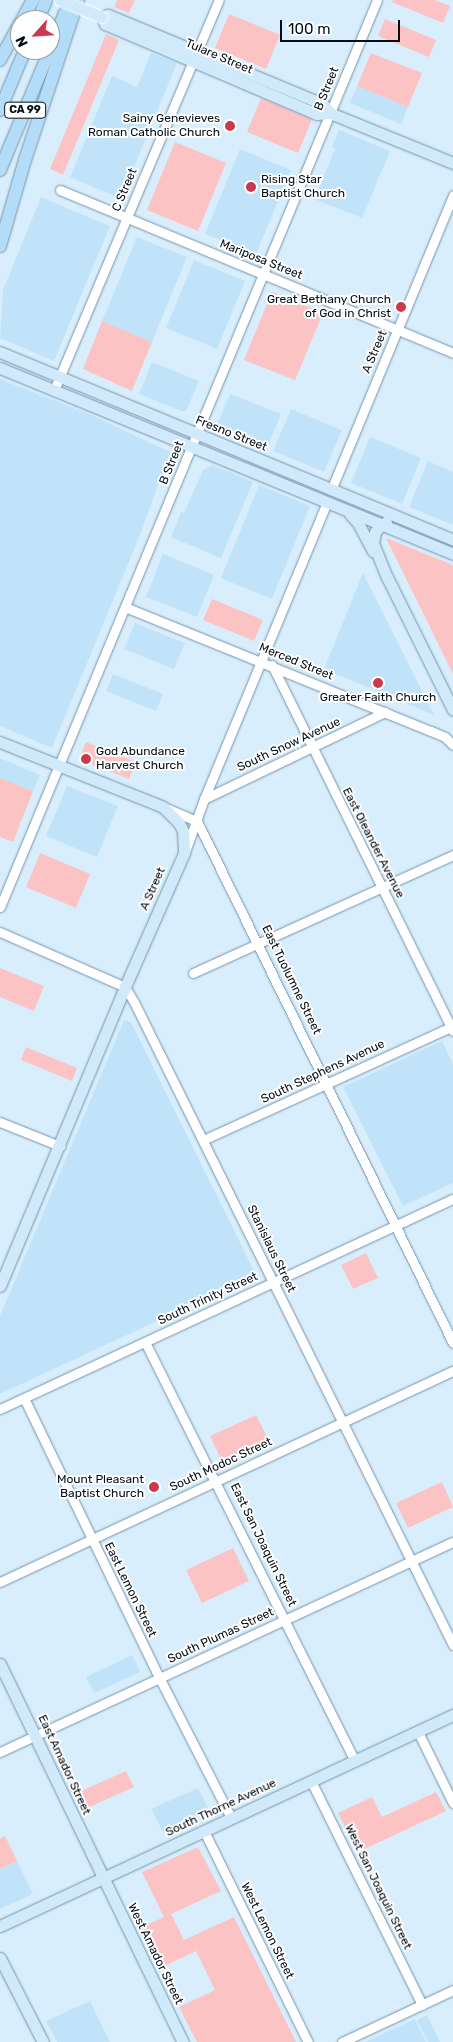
<!DOCTYPE html>
<html>
<head>
<meta charset="utf-8">
<style>
	body { margin:0 }
	#map { position:relative; width:453px; height:2042px; overflow:hidden; background:#d9eefc; font-family:Rubik,sans-serif }
	div>[style] { position:absolute }
	.built>* { inset:0; background:#c1e3fa }
	.green>* { inset:0; background:#fcc3c4 }
	.roads { filter:drop-shadow(0 0 1px #7394aa) drop-shadow(0 0 1px #7394aa) }
	.minor>* { height:9px; margin:-4.5px; padding:0 4.5px; transform-origin:4.5px; border-radius:4.5px; background:#fff }
	.major>* { height:11px; margin:-5.5px; padding:0 5.5px; transform-origin:5.5px; border-radius:5.5px; background:#d1eafb }
	.highway>* { height:12px; margin:-6px; padding:0 6px; transform-origin:6px; border-radius:6px; background:#b2dcf8 }
	.bridges { filter:drop-shadow(0 0 1px #fff) drop-shadow(0 0 1px #fff) }
	.major-bridge>* { height:11px; margin:-5.5px; padding:0 5.5px; transform-origin:5.5px; border-radius:5.5px; background:#d1eafb }
	.dots>* { width:14px; height:14px; translate:-50% -50%; box-sizing:border-box; border:2px solid #fff; border-radius:50% }
	span { translate:-50% -50%; white-space:nowrap; text-align:center; line-height:1.15; -webkit-text-stroke:4px #fff; paint-order:stroke }
	.shield-label span { padding:1px 4px; background:#fff; border:1px solid; border-radius:4px; -webkit-text-stroke-width:0 }
	.shield-label { font-size:11px; color:#030e15; font-weight:700 }
	.street-label { font-size:12px; color:#030e15 }
	.poi-label { font-size:12px; color:#030e15 }
	.right { translate:-100% -50%; text-align:right }
	.left { translate:0 -50%; text-align:left }
	.north { position:absolute; left:10px; top:10px; width:50px; height:50px; box-sizing:border-box; background:#fff; border:1px solid #9a9fa1; border-radius:50%; rotate:244deg; font-size:14px; font-weight:700; line-height:20px; text-align:center; color:#030e15 }
	.north::after { content:''; display:block; margin:auto; width:18px; height:22px; background:#ca3a4d; clip-path:polygon(50% 0,100% 100%,50% 72%,0 100%) }
	.scale { position:absolute; left:280px; top:20px; width:120px; height:22px; box-sizing:border-box; border:2px solid #030e15; border-top:0; padding-left:6px; font-size:15px; line-height:18px; white-space:nowrap; color:#030e15; -webkit-text-stroke:4px #fff; paint-order:stroke }
</style>
</head>
<body>
<div id="map">
	<div class="built">
		<i style="clip-path:polygon(151px 53px,177px 63px,121px 199px,70px 177px,112px 76px,137px 87px)"></i>
		<i style="clip-path:polygon(357px 86px,408px 107px,401px 124px,350px 103px)"></i>
		<i style="clip-path:polygon(339px 130px,390px 151px,362px 218px,314px 199px,335px 149px,332px 147px)"></i>
		<i style="clip-path:polygon(240px 149px,291px 170px,256px 254px,205px 234px)"></i>
		<i style="clip-path:polygon(41px 197px,110px 226px,54px 361px,0 338px,3px 290px)"></i>
		<i style="clip-path:polygon(137px 237px,187px 257px,152px 342px,102px 321px)"></i>
		<i style="clip-path:polygon(194px 260px,245px 281px,217px 349px,166px 328px)"></i>
		<i style="clip-path:polygon(152px 362px,199px 381px,186px 411px,181px 411px,139px 394px)"></i>
		<i style="clip-path:polygon(0 379px,91px 415px,170px 452px,140px 535px,52px 748px,0 726px)"></i>
		<i style="clip-path:polygon(230px 394px,281px 414px,267px 448px,216px 427px)"></i>
		<i style="clip-path:polygon(291px 409px,342px 430px,324px 472px,273px 451px)"></i>
		<i style="clip-path:polygon(370px 437px,421px 458px,402px 504px,351px 483px)"></i>
		<i style="clip-path:polygon(428px 461px,453px 472px,453px 525px,409px 507px)"></i>
		<i style="clip-path:polygon(212px 465px,253px 482px,221px 558px,171px 537px,181px 512px,184px 513px,203px 470px)"></i>
		<i style="clip-path:polygon(259px 485px,310px 506px,272px 599px,221px 578px)"></i>
		<i style="clip-path:polygon(163px 554px,214px 575px,197px 617px,146px 597px)"></i>
		<i style="clip-path:polygon(363px 573px,434px 715px,324px 669px)"></i>
		<i style="clip-path:polygon(135px 623px,185px 643px,174px 669px,124px 649px)"></i>
		<i style="clip-path:polygon(113px 674px,163px 694px,156px 711px,106px 691px)"></i>
		<i style="clip-path:polygon(0 758px,40px 775px,33px 791px,0 778px)"></i>
		<i style="clip-path:polygon(67px 786px,118px 806px,97px 857px,46px 836px)"></i>
		<i style="clip-path:polygon(124px 1020px,131px 1022px,256px 1275px,0 1394px,0 1316px)"></i>
		<i style="clip-path:polygon(442px 1041px,453px 1064px,453px 1183px,403px 1206px,343px 1087px)"></i>
		<i style="clip-path:polygon(132px 1655px,140px 1672px,94px 1693px,86px 1677px)"></i>
		<i style="clip-path:polygon(198px 1788px,210px 1812px,164px 1834px,151px 1809px)"></i>
		<i style="clip-path:polygon(17px 1861px,33px 1894px,0 1909px,0 1869px)"></i>
		<i style="clip-path:polygon(90px 2001px,110px 2042px,57px 2042px,46px 2021px)"></i>
		<i style="clip-path:polygon(427px 2015px,440px 2042px,428px 2042px,417px 2020px)"></i>
		<i style="clip-path:polygon(415px 2019px,426px 2042px,365px 2042px)"></i>
	</div>
	<div class="green">
		<i style="clip-path:polygon(117px 0,135px 0,129px 13px,114px 7px)"></i>
		<i style="clip-path:polygon(393px 0,435px 0,450px 6px,443px 23px,392px 2px)"></i>
		<i style="clip-path:polygon(229px 14px,280px 35px,266px 69px,215px 48px)"></i>
		<i style="clip-path:polygon(385px 19px,436px 40px,429px 57px,378px 36px)"></i>
		<i style="clip-path:polygon(106px 34px,119px 40px,63px 175px,50px 169px)"></i>
		<i style="clip-path:polygon(371px 53px,422px 73px,408px 107px,357px 86px)"></i>
		<i style="clip-path:polygon(261px 98px,312px 119px,298px 153px,247px 132px)"></i>
		<i style="clip-path:polygon(175px 142px,226px 163px,198px 231px,147px 210px)"></i>
		<i style="clip-path:polygon(272px 292px,323px 313px,295px 380px,244px 360px)"></i>
		<i style="clip-path:polygon(102px 321px,152px 342px,132px 391px,83px 369px)"></i>
		<i style="clip-path:polygon(386px 538px,453px 565px,453px 674px)"></i>
		<i style="clip-path:polygon(212px 599px,263px 620px,254px 641px,203px 620px)"></i>
		<i style="clip-path:polygon(86px 742px,136px 762px,129px 779px,79px 759px)"></i>
		<i style="clip-path:polygon(0 778px,33px 791px,13px 842px,0 837px)"></i>
		<i style="clip-path:polygon(40px 853px,90px 874px,76px 908px,26px 887px)"></i>
		<i style="clip-path:polygon(0 968px,44px 986px,34px 1011px,0 997px)"></i>
		<i style="clip-path:polygon(26px 1047px,77px 1068px,72px 1081px,21px 1060px)"></i>
		<i style="clip-path:polygon(366px 1253px,378px 1278px,353px 1289px,341px 1265px)"></i>
		<i style="clip-path:polygon(256px 1415px,268px 1439px,222px 1461px,210px 1436px)"></i>
		<i style="clip-path:polygon(442px 1482px,453px 1507px,408px 1528px,396px 1503px)"></i>
		<i style="clip-path:polygon(233px 1548px,249px 1581px,202px 1603px,186px 1570px)"></i>
		<i style="clip-path:polygon(126px 1771px,134px 1787px,87px 1808px,79px 1792px)"></i>
		<i style="clip-path:polygon(436px 1792px,446px 1811px,358px 1852px,338px 1813px,372px 1797px,382px 1817px)"></i>
		<i style="clip-path:polygon(5px 1836px,17px 1861px,0 1869px,0 1839px)"></i>
		<i style="clip-path:polygon(198px 1847px,221px 1891px,171px 1914px,184px 1940px,234px 1917px,296px 2042px,197px 2042px,179px 2007px,215px 1990px,196px 1951px,160px 1968px,140px 1928px,164px 1917px,142px 1872px)"></i>
	</div>
	<div class="roads">
		<div class="minor">
			<i style="left:60px;top:190px;width:425px;rotate:22.5deg"></i>
			<i style="left:54px;top:390px;width:423px;rotate:-67.1deg"></i>
			<i style="left:331px;top:490px;width:319px;rotate:-67.5deg"></i>
			<i style="left:125px;top:607px;width:330px;rotate:22.1deg"></i>
			<i style="left:431px;top:731px;width:15px;rotate:23deg"></i>
			<i style="left:445px;top:737px;width:11px;rotate:45deg"></i>
			<i style="left:272px;top:665px;width:408px;rotate:63.7deg"></i>
			<i style="left:204px;top:799px;width:201px;rotate:-25.7deg"></i>
			<i style="left:166px;top:808px;width:34px;rotate:23deg"></i>
			<i style="left:197px;top:821px;width:581px;rotate:63.88deg"></i>
			<i style="left:185px;top:852px;width:56px;rotate:-70.3deg"></i>
			<i style="left:204px;top:799px;width:321px;rotate:-67.5deg"></i>
			<i style="left:0;top:907px;width:982px;rotate:-67.43deg"></i>
			<i style="left:0;top:932px;width:137px;rotate:23.7deg"></i>
			<i style="left:125px;top:987px;width:17px;rotate:59deg"></i>
			<i style="left:134px;top:1002px;width:718px;rotate:63.61deg"></i>
			<i style="left:193px;top:973px;width:286px;rotate:-24.4deg"></i>
			<i style="left:0;top:1122px;width:65px;rotate:21.8deg"></i>
			<i style="left:203px;top:1140px;width:275px;rotate:-24.5deg"></i>
			<i style="left:145px;top:1342px;width:469px;rotate:63.4deg"></i>
			<i style="left:24px;top:1398px;width:312px;rotate:64.2deg"></i>
			<i style="left:160px;top:1679px;width:156px;rotate:62.9deg"></i>
			<i style="left:0;top:1409px;width:499px;rotate:-24.9deg"></i>
			<i style="left:0;top:1582px;width:500px;rotate:-25deg"></i>
			<i style="left:418px;top:1732px;width:79px;rotate:63.8deg"></i>
			<i style="left:0;top:1752px;width:499px;rotate:-24.9deg"></i>
			<i style="left:311px;top:1781px;width:250px;rotate:63.6deg"></i>
			<i style="left:204px;top:1831px;width:235px;rotate:63.8deg"></i>
			<i style="left:342px;top:2042px;width:123px;rotate:-25.1deg"></i>
		</div>
		<div class="major">
			<i style="left:330px;top:113px;width:11px;rotate:-128deg"></i>
			<i style="left:323px;top:104px;width:233px;rotate:-157.5deg"></i>
			<i style="left:108px;top:15px;width:6px;rotate:162deg"></i>
			<i style="left:102px;top:17px;width:8px;rotate:67deg"></i>
			<i style="left:105px;top:24px;width:230px;rotate:23deg"></i>
			<i style="left:317px;top:114px;width:13px;rotate:-4deg"></i>
			<i style="left:330px;top:113px;width:133px;rotate:22.1deg"></i>
			<i style="left:0;top:352px;width:490px;rotate:22.5deg"></i>
			<i style="left:0;top:368px;width:490px;rotate:22.3deg"></i>
			<i style="left:350px;top:514px;width:12px;rotate:48deg"></i>
			<i style="left:358px;top:523px;width:32px;rotate:62deg"></i>
			<i style="left:386px;top:522px;width:6px;rotate:149deg"></i>
			<i style="left:381px;top:525px;width:9px;rotate:131deg"></i>
			<i style="left:375px;top:532px;width:11px;rotate:100deg"></i>
			<i style="left:373px;top:543px;width:37px;rotate:68deg"></i>
			<i style="left:387px;top:577px;width:148px;rotate:63.6deg"></i>
			<i style="left:0;top:742px;width:175px;rotate:21.7deg"></i>
			<i style="left:163px;top:807px;width:23px;rotate:45deg"></i>
			<i style="left:179px;top:823px;width:9px;rotate:63deg"></i>
			<i style="left:183px;top:831px;width:22px;rotate:87deg"></i>
			<i style="left:184px;top:853px;width:146px;rotate:113.8deg"></i>
			<i style="left:125px;top:987px;width:324px;rotate:112.7deg"></i>
			<i style="left:0;top:1664px;width:420px;rotate:64.2deg"></i>
			<i style="left:0;top:1926px;width:500px;rotate:-25deg"></i>
			<i style="left:0;top:1958px;width:94px;rotate:62.9deg"></i>
		</div>
		<div class="highway">
			<i style="left:22px;top:20px;width:23px;rotate:-61deg"></i>
			<i style="left:38px;top:20px;width:22px;rotate:-68deg"></i>
			<i style="left:50px;top:50px;width:40px;rotate:-68deg"></i>
			<i style="left:0;top:60px;width:42px;rotate:-61.6deg"></i>
			<i style="left:0;top:110px;width:65px;rotate:-67.4deg"></i>
			<i style="left:0;top:170px;width:130px;rotate:-67.4deg"></i>
			<i style="left:0;top:246px;width:90px;rotate:-73.8deg"></i>
			<i style="left:25px;top:160px;width:169px;rotate:-71.7deg"></i>
		</div>
	</div>
	<div class="bridges">
		<div class="major-bridge">
			<i style="left:60px;top:0;width:45px;rotate:22deg"></i>
		</div>
	</div>
	<div class="dots">
		<i style="left:230px;top:126px;background:#ca3a4d"></i>
		<i style="left:251px;top:187px;background:#ca3a4d"></i>
		<i style="left:401px;top:307px;background:#ca3a4d"></i>
		<i style="left:378px;top:683px;background:#ca3a4d"></i>
		<i style="left:86px;top:759px;background:#ca3a4d"></i>
		<i style="left:154px;top:1487px;background:#ca3a4d"></i>
	</div>
	<div class="shield-label">
		<span style="left:25px;top:110px">CA 99</span>
	</div>
	<div class="street-label">
		<span style="left:219px;top:57px;rotate:23deg">Tulare Street</span>
		<span style="left:327px;top:89px;rotate:-68deg">B Street</span>
		<span style="left:125px;top:190px;rotate:-67deg">C Street</span>
		<span style="left:261px;top:260px;rotate:22deg">Mariposa Street</span>
		<span style="left:375px;top:352px;rotate:-67deg">A Street</span>
		<span style="left:231px;top:434px;rotate:22deg">Fresno Street</span>
		<span style="left:172px;top:463px;rotate:-68deg">B Street</span>
		<span style="left:296px;top:662px;rotate:22deg">Merced Street</span>
		<span style="left:289px;top:745px;rotate:-25deg">South Snow Avenue</span>
		<span style="left:373px;top:843px;rotate:63deg">East Oleander Avenue</span>
		<span style="left:153px;top:889px;rotate:-66deg">A Street</span>
		<span style="left:291px;top:980px;rotate:64deg">East Tuolumne Street</span>
		<span style="left:323px;top:1072px;rotate:-25deg">South Stephens Avenue</span>
		<span style="left:271px;top:1249px;rotate:64deg">Stanislaus Street</span>
		<span style="left:208px;top:1299px;rotate:-25deg">South Trinity Street</span>
		<span style="left:221px;top:1465px;rotate:-25deg">South Modoc Street</span>
		<span style="left:263px;top:1545px;rotate:64deg">East San Joaquin Street</span>
		<span style="left:130px;top:1590px;rotate:64deg">East Lemon Street</span>
		<span style="left:221px;top:1636px;rotate:-25deg">South Plumas Street</span>
		<span style="left:64px;top:1765px;rotate:65deg">East Amador Street</span>
		<span style="left:221px;top:1808px;rotate:-25deg">South Thorne Avenue</span>
		<span style="left:378px;top:1887px;rotate:64deg">West San Joaquin Street</span>
		<span style="left:267px;top:1931px;rotate:64deg">West Lemon Street</span>
		<span style="left:155px;top:1954px;rotate:64deg">West Amador Street</span>
	</div>
	<div class="poi-label">
		<span class="right" style="left:220px;top:126px">Sainy Genevieves<br>Roman Catholic Church</span>
		<span class="left" style="left:261px;top:187px">Rising Star<br>Baptist Church</span>
		<span class="right" style="left:391px;top:307px">Great Bethany Church<br>of God in Christ</span>
		<span style="left:378px;top:698px">Greater Faith Church</span>
		<span class="left" style="left:96px;top:759px">God Abundance<br>Harvest Church</span>
		<span class="right" style="left:144px;top:1487px">Mount Pleasant<br>Baptist Church</span>
	</div>
	<div class="north">N</div>
	<div class="scale">100 m</div>
</div>
</body>
</html>
